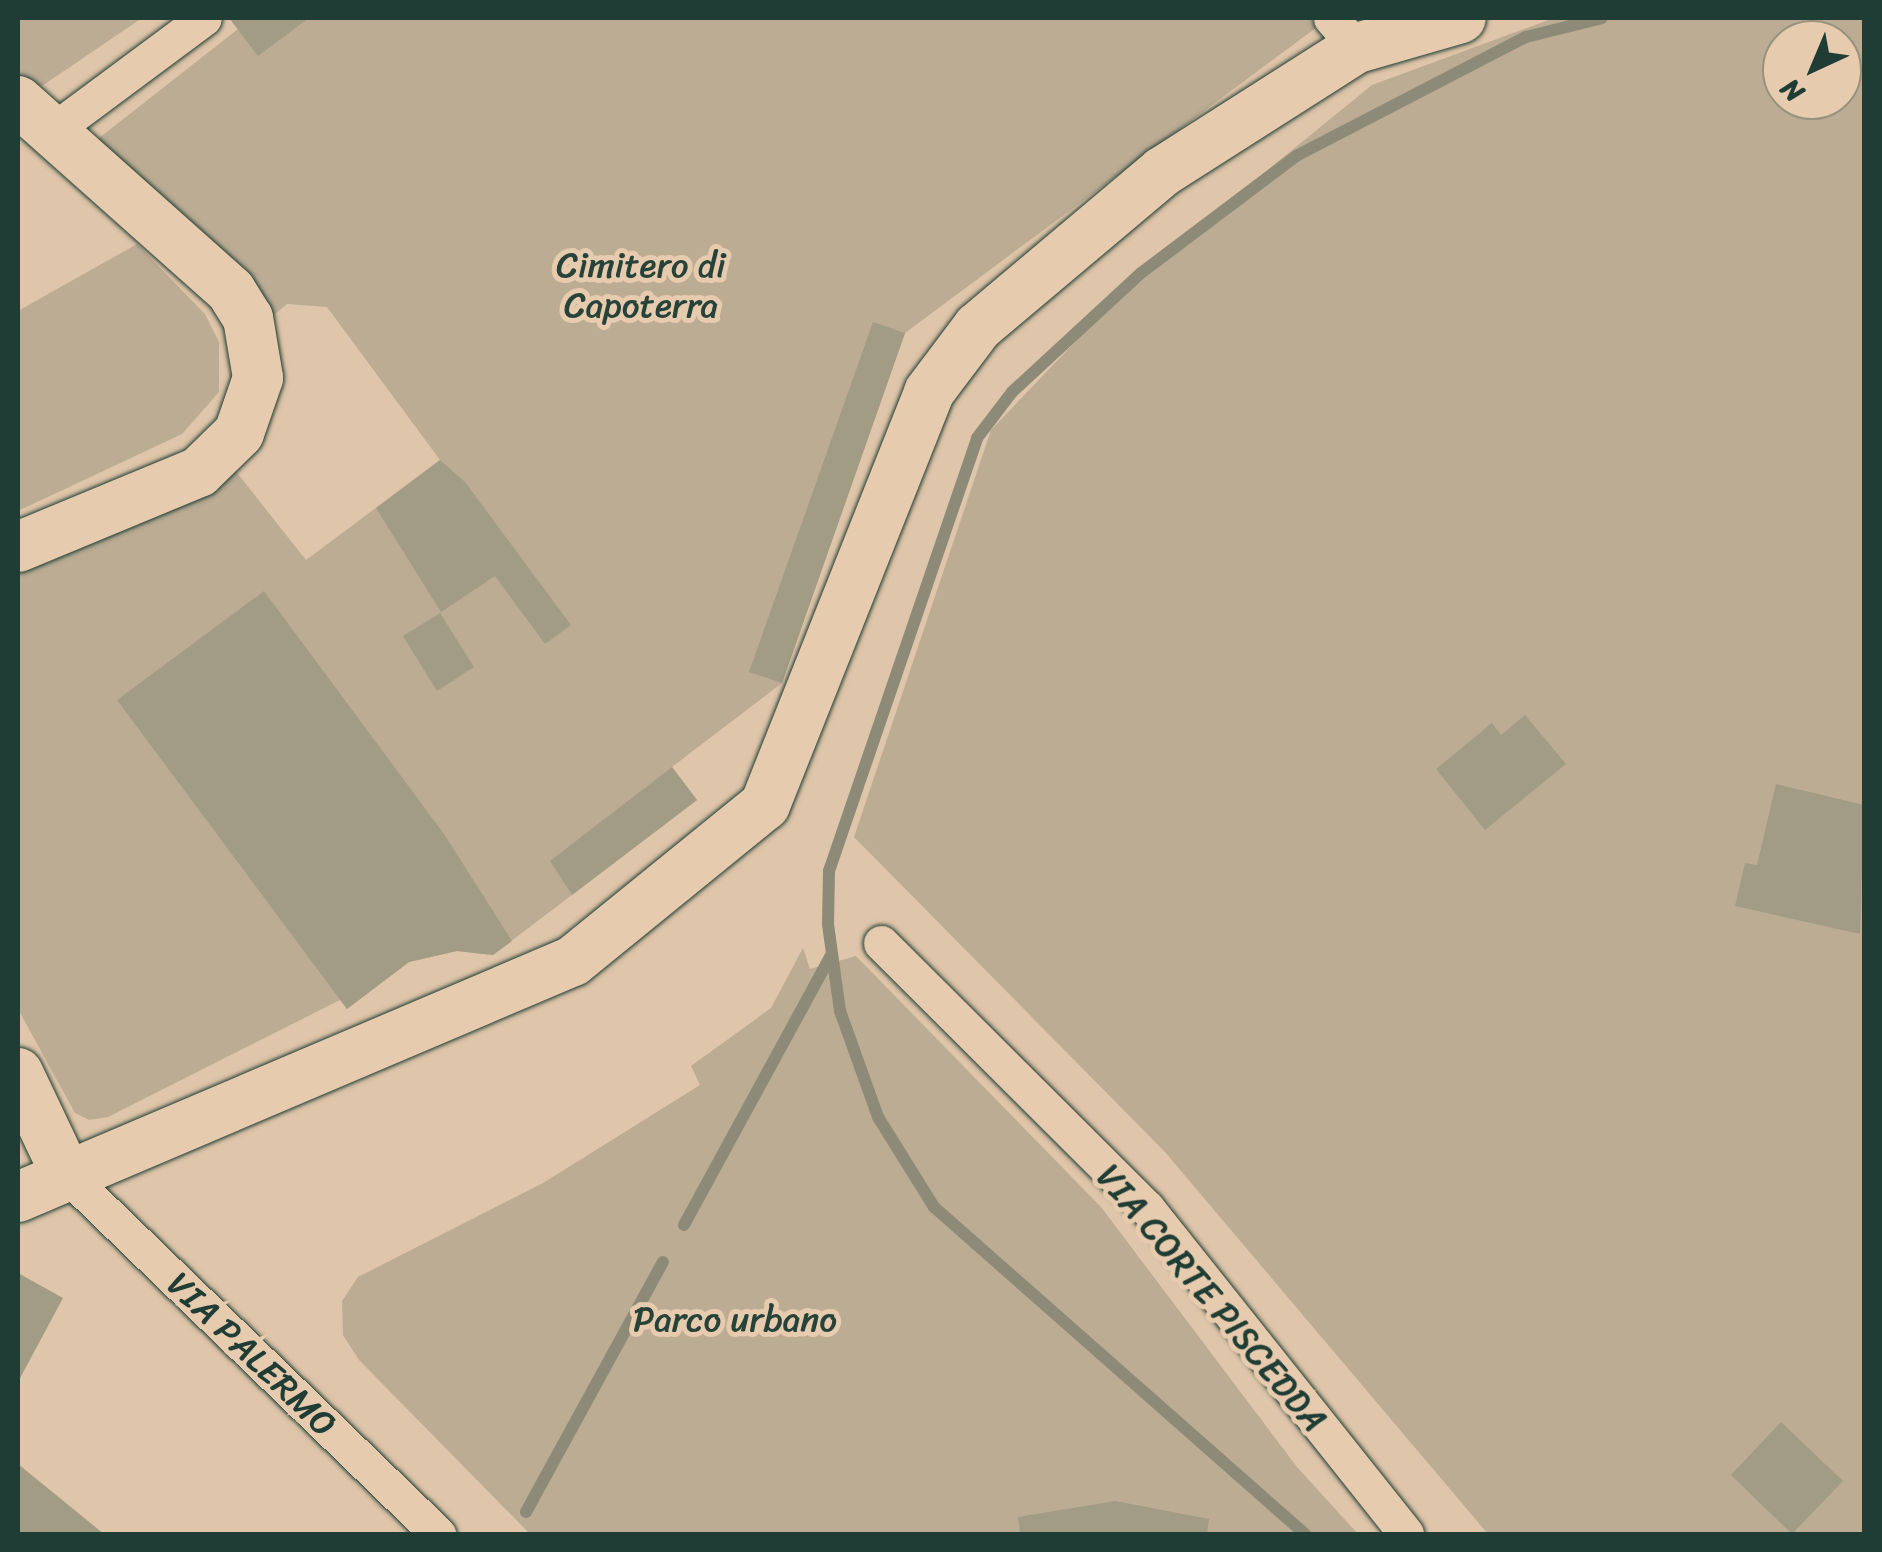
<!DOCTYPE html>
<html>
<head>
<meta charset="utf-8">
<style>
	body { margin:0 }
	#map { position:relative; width:1882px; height:1552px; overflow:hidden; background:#dfc5a9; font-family:Sriracha,sans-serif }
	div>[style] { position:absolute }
	.green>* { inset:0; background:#bcac94 }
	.stream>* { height:12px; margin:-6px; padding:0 6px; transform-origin:6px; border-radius:6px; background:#8d8b77 }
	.building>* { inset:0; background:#a39c85 }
	.roads { filter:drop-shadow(0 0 2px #1f3d34) drop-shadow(0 0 2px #1f3d34) }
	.street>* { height:35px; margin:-17.5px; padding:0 17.5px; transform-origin:17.5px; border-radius:17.5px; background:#e7cbae }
	.secondary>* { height:50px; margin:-25px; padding:0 25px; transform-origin:25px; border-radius:25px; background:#e7cbae }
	span { translate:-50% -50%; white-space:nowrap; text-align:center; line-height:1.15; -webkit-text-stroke:10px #e7cbae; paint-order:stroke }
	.park-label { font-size:35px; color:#274339 }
	.street-label { font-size:35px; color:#1f3d34 }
	.frame { position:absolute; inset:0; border:20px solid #1f3d34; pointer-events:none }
	.north { position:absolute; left:1762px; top:20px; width:100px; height:100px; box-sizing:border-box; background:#e7cbae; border:2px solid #97927d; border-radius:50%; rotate:224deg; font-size:28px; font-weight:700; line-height:40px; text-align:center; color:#1f3d34 }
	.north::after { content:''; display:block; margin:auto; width:35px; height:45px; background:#1f3d34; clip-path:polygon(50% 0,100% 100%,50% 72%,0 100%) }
</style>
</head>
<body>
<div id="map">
	<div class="green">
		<i style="clip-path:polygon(18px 18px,142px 18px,42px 86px,18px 80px)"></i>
		<i style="clip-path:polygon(252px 18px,1310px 18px,1317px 27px,905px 333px,782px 683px,672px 767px,697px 800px,493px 955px,457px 951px,409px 962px,347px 1009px,340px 1000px,108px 1117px,89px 1120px,75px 1113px,18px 1009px,18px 573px,234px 469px,306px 560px,440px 460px,327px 307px,287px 304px,269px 319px,94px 142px)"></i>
		<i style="clip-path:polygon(evenodd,1554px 18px,1864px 18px,1864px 1534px,1488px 1534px,1165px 1152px,854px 837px,991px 430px,1141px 273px,1372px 85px,1554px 18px,1782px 40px,1842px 40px,1842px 100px,1782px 100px,1782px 40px)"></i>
		<i style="clip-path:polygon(137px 244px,205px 314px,219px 342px,219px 392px,182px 434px,18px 511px,18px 311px)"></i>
		<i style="clip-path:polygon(803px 948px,810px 969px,856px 956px,1101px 1207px,1297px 1467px,1358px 1534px,530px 1534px,359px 1360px,343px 1335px,342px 1301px,358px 1277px,543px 1183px,700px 1085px,691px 1066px,771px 1008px)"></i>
	</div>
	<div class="stream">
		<i style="left:684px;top:1225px;width:307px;rotate:-61.4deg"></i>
		<i style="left:526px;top:1512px;width:285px;rotate:-61.3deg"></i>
		<i style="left:1305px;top:1534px;width:495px;rotate:-138.6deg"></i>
		<i style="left:934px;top:1207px;width:106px;rotate:-121.9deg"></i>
		<i style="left:878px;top:1117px;width:113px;rotate:-109.7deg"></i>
		<i style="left:840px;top:1011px;width:88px;rotate:-97.9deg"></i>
		<i style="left:828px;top:924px;width:53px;rotate:-88.9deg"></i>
		<i style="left:829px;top:871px;width:458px;rotate:-71.1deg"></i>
		<i style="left:977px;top:438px;width:58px;rotate:-52.7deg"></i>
		<i style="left:1012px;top:392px;width:176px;rotate:-42.7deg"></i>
		<i style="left:1141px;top:273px;width:194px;rotate:-37deg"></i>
		<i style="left:1296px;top:156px;width:259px;rotate:-27.4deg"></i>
		<i style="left:1526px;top:37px;width:78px;rotate:-14deg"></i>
	</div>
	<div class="building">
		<i style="clip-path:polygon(229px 18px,309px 18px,258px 56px)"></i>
		<i style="clip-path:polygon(873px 322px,905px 333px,782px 683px,749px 672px)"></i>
		<i style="clip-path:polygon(440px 460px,465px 482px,571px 625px,545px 644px,495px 576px,441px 612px,376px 508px)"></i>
		<i style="clip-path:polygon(264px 591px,444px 834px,512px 941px,493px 955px,457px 951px,409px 962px,347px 1009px,117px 700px)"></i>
		<i style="clip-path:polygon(440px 613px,474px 667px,437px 691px,403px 636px)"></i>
		<i style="clip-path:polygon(1525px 715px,1566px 764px,1485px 830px,1436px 769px,1492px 723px,1501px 735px)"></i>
		<i style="clip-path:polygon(672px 767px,697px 800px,572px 895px,550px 861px)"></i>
		<i style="clip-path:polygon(1776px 784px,1864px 805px,1860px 934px,1735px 906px,1745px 863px,1757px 865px)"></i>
		<i style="clip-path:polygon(18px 1273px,63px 1298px,18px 1382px)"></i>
		<i style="clip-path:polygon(1781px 1422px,1843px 1481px,1792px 1534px,1731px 1475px)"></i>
		<i style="clip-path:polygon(18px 1464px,104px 1534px,18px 1534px)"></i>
		<i style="clip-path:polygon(1115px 1501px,1209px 1519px,1207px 1534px,1020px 1534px,1018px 1517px)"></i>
	</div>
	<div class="roads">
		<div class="street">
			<i style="left:1331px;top:18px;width:40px;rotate:49deg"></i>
			<i style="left:52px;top:131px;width:189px;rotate:-36.6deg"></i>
			<i style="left:881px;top:943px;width:375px;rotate:44.9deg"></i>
			<i style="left:1147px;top:1208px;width:416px;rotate:51.5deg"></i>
			<i style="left:66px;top:1174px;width:518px;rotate:44.06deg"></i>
		</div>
		<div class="secondary">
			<i style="left:18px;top:101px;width:285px;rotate:41.7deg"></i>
			<i style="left:231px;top:291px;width:32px;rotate:58deg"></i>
			<i style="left:248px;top:318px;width:61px;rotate:80.5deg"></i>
			<i style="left:258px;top:378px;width:58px;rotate:109.1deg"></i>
			<i style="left:239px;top:433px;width:56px;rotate:135.7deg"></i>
			<i style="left:199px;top:472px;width:196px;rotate:157.5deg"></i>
			<i style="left:18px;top:1073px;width:112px;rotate:64.6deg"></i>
			<i style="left:18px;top:1197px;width:603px;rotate:-23.04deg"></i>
			<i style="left:573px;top:961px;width:247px;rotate:-39.1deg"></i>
			<i style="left:765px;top:805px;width:444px;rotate:-68.3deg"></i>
			<i style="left:929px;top:392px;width:81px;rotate:-53deg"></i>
			<i style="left:978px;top:327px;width:241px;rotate:-40.1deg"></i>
			<i style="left:1162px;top:172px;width:231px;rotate:-32.5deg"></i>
			<i style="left:1357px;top:48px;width:108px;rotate:-16.1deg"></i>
		</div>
	</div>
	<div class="park-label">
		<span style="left:641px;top:285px">Cimitero di<br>Capoterra</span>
		<span style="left:735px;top:1319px">Parco urbano</span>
	</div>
	<div class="street-label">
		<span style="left:1212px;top:1298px;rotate:50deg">VIA CORTE PISCEDDA</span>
		<span style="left:252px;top:1354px;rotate:44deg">VIA PALERMO</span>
	</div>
	<div class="frame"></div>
	<div class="north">N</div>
</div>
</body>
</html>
